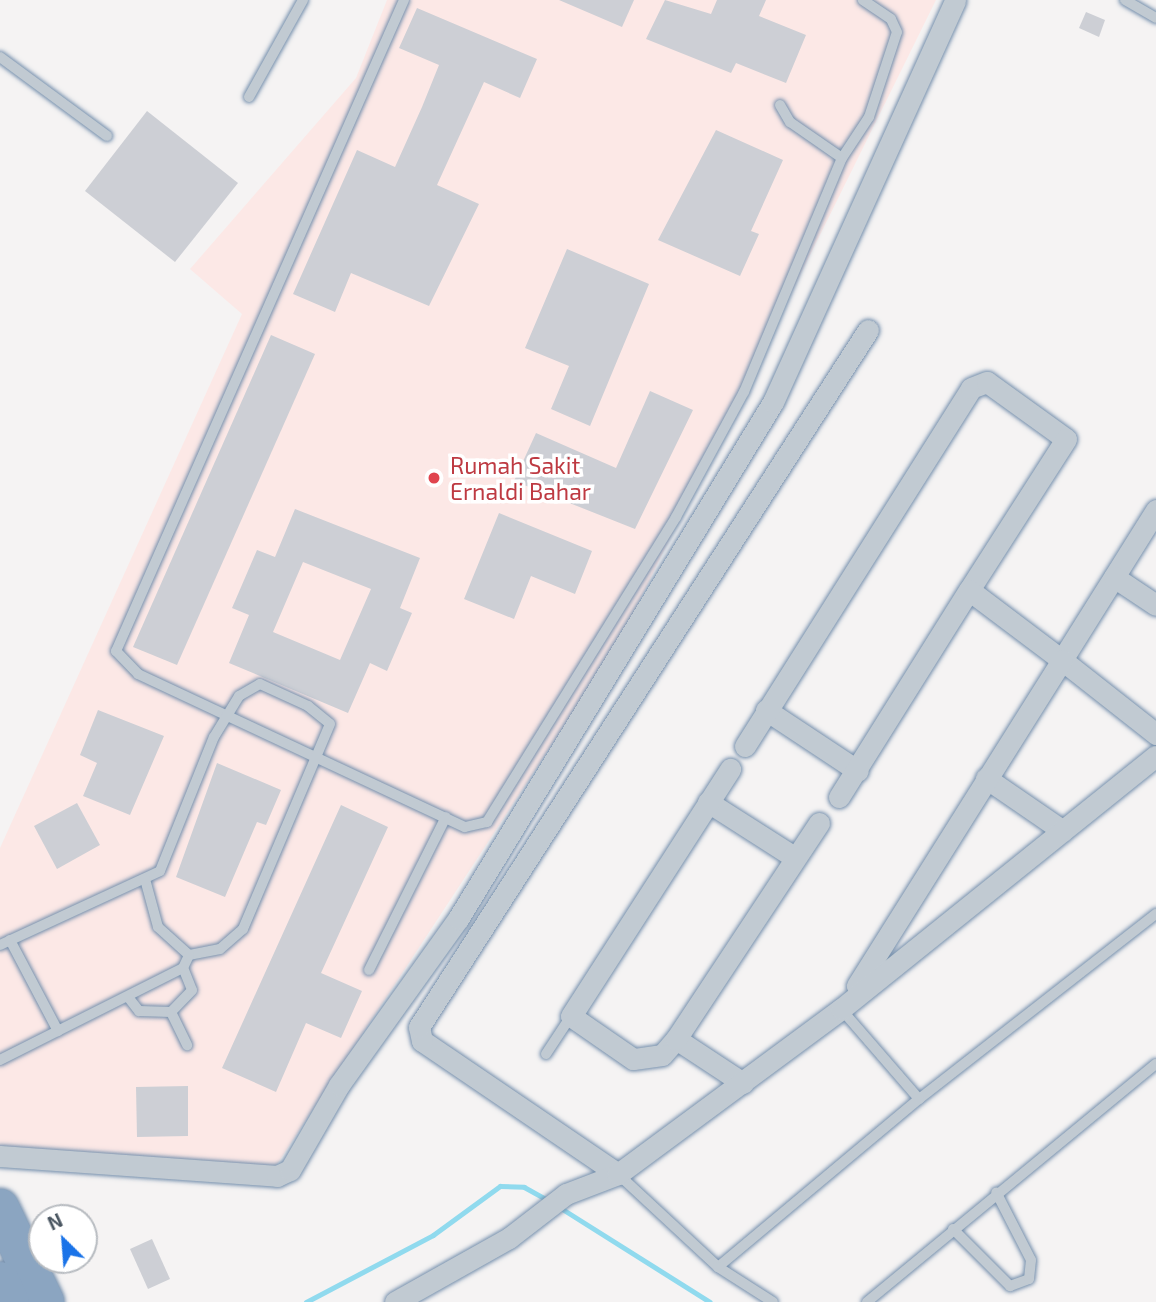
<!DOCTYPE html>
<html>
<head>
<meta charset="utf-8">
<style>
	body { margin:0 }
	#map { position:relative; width:1156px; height:1302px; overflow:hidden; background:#f5f3f3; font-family:"Exo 2",sans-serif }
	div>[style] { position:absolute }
	.medical>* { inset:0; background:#fce8e6 }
	.stream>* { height:5px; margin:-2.5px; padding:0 2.5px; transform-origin:2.5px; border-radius:2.5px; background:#90daee }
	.building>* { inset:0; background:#cdcfd5 }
	.roads { filter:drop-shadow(0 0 2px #7690ad) drop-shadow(0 0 2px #7690ad) }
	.lane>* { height:10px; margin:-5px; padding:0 5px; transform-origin:5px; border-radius:5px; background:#c1cad2 }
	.street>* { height:21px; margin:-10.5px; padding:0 10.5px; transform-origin:10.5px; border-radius:10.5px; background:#c1cad2 }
	.highway>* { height:38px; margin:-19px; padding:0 19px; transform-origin:19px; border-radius:19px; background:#8ba5c1 }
	.dots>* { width:19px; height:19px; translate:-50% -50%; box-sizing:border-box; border:4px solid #fff; border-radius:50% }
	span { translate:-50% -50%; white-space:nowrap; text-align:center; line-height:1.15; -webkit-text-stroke:7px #fff; paint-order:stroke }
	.health-label { font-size:23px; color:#be3a42 }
	.left { translate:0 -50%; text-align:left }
	.north { position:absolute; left:28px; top:1204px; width:70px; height:70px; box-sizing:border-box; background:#fff; border:2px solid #b7bbc0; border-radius:50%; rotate:335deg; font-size:19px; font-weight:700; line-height:28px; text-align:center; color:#4a5661 }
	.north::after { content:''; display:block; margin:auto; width:24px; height:32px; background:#1a73e8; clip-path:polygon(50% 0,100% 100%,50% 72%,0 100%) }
</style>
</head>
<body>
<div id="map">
	<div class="medical">
		<i style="clip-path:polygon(387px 0,936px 0,619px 642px,274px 1169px,0 1147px,0 848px,242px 314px,190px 269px,356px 78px)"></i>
	</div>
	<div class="stream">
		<i style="left:559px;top:1207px;width:178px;rotate:32.2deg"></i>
		<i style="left:306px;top:1302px;width:144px;rotate:-27.8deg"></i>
		<i style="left:433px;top:1235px;width:83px;rotate:-36.2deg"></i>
		<i style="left:500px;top:1186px;width:24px;rotate:2deg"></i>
		<i style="left:524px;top:1187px;width:26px;rotate:29deg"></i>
	</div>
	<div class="building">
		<i style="clip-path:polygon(559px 0,634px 0,622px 27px)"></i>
		<i style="clip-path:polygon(665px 0,711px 14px,717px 0,766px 0,759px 16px,806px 35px,786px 83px,736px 63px,731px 73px,646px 39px)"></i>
		<i style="clip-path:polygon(417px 8px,537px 59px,520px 98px,484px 82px,437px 185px,479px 204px,429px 306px,351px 273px,335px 312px,293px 294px,357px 150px,395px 167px,422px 107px,439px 65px,399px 48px)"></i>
		<i style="clip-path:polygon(1086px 12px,1105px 20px,1099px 37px,1079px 28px)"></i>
		<i style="clip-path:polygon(147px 111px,238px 183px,175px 262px,85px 191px)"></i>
		<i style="clip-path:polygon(716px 130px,783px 160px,751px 231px,759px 234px,740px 276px,658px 240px)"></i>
		<i style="clip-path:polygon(567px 249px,649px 284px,590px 426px,551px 409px,569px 366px,525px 348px)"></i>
		<i style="clip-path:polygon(271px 335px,315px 354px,177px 665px,133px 647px)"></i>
		<i style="clip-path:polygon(650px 391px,693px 410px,635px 529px,514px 481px,536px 433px,616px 468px)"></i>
		<i style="clip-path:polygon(evenodd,295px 509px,420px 558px,400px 608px,412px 613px,387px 671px,370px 663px,348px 713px,229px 663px,249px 615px,232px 608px,257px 550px,275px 557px,295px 509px,303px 562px,371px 589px,340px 660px,273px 632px,303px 562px)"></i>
		<i style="clip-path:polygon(499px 513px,592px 551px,575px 594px,531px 576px,514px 619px,464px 599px)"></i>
		<i style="clip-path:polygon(98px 710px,164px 736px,130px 815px,83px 796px,97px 763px,80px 755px)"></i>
		<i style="clip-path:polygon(217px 763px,281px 790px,266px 825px,257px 822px,225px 897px,176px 877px)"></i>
		<i style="clip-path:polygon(77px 803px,100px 845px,57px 869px,34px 826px)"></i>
		<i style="clip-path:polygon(341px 805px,388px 827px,321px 973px,362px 991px,341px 1038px,306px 1023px,276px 1092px,222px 1068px)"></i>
		<i style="clip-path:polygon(188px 1086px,188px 1136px,137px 1137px,136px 1087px)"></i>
		<i style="clip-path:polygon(152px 1239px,170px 1279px,148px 1289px,130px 1249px)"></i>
	</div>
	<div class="roads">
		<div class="lane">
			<i style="left:404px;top:0;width:712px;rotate:113.86deg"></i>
			<i style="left:116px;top:651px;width:32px;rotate:46deg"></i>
			<i style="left:138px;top:674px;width:361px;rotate:25.1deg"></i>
			<i style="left:465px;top:827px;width:23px;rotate:-13deg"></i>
			<i style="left:487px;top:822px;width:359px;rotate:-58.2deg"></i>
			<i style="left:676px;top:517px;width:142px;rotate:-61.5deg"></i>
			<i style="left:744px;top:392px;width:254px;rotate:-67.3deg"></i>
			<i style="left:842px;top:158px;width:49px;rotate:-56.6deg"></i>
			<i style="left:869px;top:117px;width:89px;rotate:-71.8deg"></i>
			<i style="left:897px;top:32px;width:14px;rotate:-115deg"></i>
			<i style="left:891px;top:19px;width:34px;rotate:-146deg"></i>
			<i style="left:1125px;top:0;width:36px;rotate:30deg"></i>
			<i style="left:0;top:57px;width:133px;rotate:36.4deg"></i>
			<i style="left:249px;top:97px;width:111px;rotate:-60.9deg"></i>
			<i style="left:780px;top:105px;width:20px;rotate:60deg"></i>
			<i style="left:790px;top:122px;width:63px;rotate:34.7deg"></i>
			<i style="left:10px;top:940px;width:103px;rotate:62.2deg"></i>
			<i style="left:0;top:945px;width:176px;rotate:-24.8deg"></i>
			<i style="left:160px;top:871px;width:144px;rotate:-68.1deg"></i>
			<i style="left:214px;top:737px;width:48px;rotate:-58.6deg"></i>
			<i style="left:239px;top:696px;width:24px;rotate:-30deg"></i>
			<i style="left:260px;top:684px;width:53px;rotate:24.6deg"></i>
			<i style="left:308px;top:706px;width:28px;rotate:39deg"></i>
			<i style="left:330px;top:724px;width:223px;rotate:113deg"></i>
			<i style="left:243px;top:929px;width:30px;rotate:139deg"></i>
			<i style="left:220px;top:949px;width:32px;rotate:169deg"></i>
			<i style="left:369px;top:970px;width:171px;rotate:-63.3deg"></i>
			<i style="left:128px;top:997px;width:18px;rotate:52deg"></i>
			<i style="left:139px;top:1011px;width:32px;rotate:2deg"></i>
			<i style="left:171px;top:1012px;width:30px;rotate:-46deg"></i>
			<i style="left:192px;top:990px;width:24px;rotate:-112deg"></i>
			<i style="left:171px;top:1012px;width:37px;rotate:64deg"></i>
			<i style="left:546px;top:1054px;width:45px;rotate:-56.7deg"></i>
			<i style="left:0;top:1060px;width:205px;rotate:-26.7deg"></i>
			<i style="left:183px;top:968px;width:14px;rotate:-65deg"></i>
			<i style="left:189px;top:955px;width:42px;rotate:-137.9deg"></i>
			<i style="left:158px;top:927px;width:50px;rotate:-105.2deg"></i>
			<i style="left:919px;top:1099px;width:301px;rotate:-38deg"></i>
			<i style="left:618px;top:1174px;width:137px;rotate:42.9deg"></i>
			<i style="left:718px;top:1267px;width:262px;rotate:-39.9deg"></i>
			<i style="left:919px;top:1099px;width:119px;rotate:-130.9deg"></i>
			<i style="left:953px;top:1229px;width:81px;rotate:45deg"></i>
			<i style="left:1010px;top:1286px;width:20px;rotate:-20deg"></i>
			<i style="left:1029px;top:1279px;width:19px;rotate:-84deg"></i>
			<i style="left:1031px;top:1260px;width:76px;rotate:-117.2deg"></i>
			<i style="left:718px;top:1267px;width:65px;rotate:32.5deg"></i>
			<i style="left:867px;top:1302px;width:374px;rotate:-39.5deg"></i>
		</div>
		<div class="street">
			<i style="left:1156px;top:510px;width:177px;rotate:122.1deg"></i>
			<i style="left:1062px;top:660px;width:120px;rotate:38.2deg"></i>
			<i style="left:1114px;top:577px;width:50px;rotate:33.7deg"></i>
			<i style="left:766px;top:710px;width:110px;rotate:33.5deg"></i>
			<i style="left:745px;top:746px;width:423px;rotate:-57.7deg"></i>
			<i style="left:971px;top:388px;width:17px;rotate:-21deg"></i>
			<i style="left:987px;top:382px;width:97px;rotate:35.8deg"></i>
			<i style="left:1066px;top:439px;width:179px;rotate:122.7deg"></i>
			<i style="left:986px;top:778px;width:93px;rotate:34.5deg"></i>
			<i style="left:839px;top:797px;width:244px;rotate:-57.9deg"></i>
			<i style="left:969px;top:590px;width:116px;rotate:37deg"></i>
			<i style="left:1062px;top:660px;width:385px;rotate:122.2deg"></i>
			<i style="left:708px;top:802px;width:102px;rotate:32.6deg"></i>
			<i style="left:676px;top:1039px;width:21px;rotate:131deg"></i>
			<i style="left:662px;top:1055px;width:29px;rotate:172deg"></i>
			<i style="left:633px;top:1059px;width:75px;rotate:-145.3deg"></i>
			<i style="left:571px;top:1016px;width:294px;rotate:-57.2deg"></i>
			<i style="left:743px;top:1083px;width:80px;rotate:-146.7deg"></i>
			<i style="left:676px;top:1039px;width:259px;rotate:-56.5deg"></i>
			<i style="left:0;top:1156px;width:278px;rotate:4.1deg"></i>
			<i style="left:277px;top:1176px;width:14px;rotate:-25deg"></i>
			<i style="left:290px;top:1170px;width:98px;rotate:-60deg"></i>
			<i style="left:339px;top:1085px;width:204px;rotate:-54.4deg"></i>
			<i style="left:458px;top:919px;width:605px;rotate:-58.65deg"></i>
			<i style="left:773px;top:402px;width:441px;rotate:-65.6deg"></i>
			<i style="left:618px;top:1174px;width:237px;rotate:-145.8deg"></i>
			<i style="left:422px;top:1041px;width:14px;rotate:-102deg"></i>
			<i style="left:419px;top:1027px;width:829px;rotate:-57.21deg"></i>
			<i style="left:395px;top:1302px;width:131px;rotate:-29.3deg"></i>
			<i style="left:509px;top:1238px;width:72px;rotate:-37.7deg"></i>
			<i style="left:566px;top:1194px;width:56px;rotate:-21deg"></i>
			<i style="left:618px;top:1174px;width:277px;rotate:-36.5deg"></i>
			<i style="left:841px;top:1009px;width:404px;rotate:-38.8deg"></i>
		</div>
		<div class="highway">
			<i style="left:0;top:1208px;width:104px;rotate:64.4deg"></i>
			<i style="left:0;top:1281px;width:23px;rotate:65deg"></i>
		</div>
	</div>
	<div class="dots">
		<i style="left:434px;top:478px;background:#e0444e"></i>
	</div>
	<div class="health-label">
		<span class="left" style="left:450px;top:478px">Rumah Sakit<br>Ernaldi Bahar</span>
	</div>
	<div class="north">N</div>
</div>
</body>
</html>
